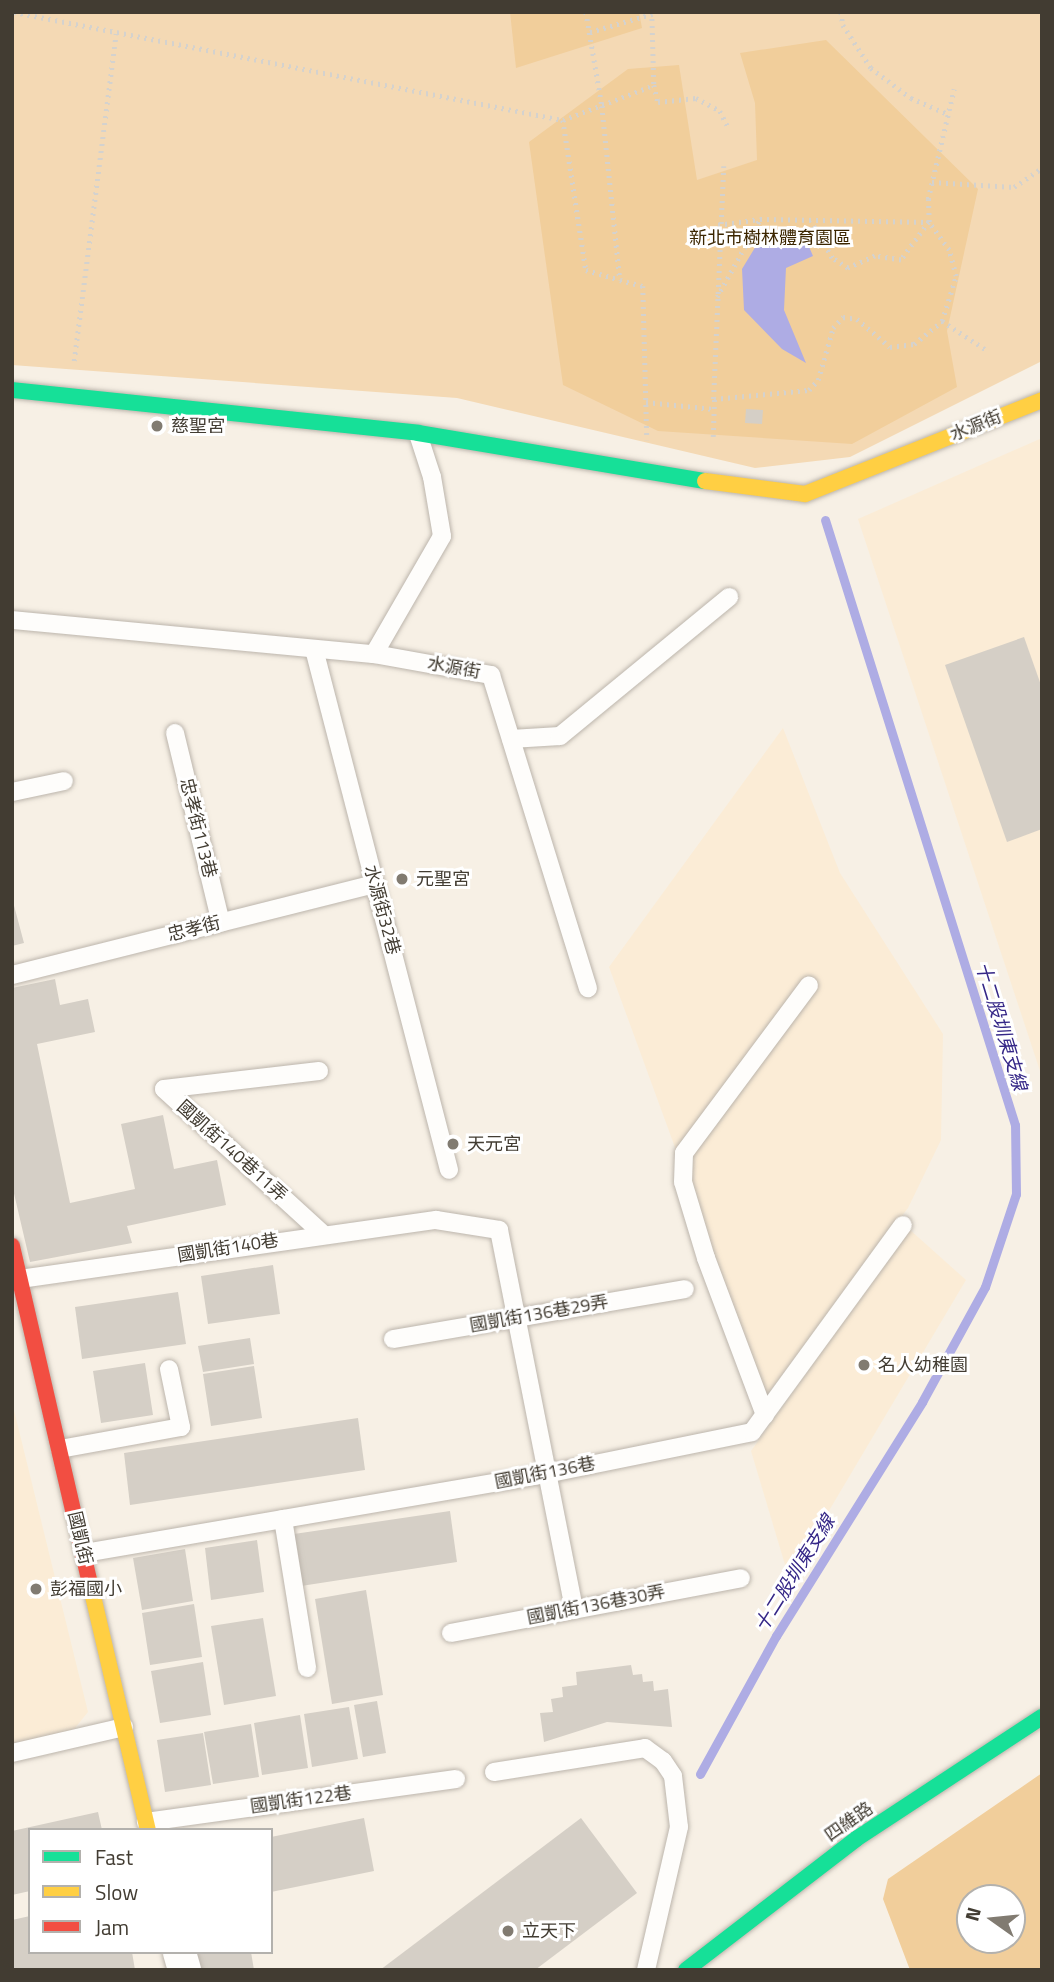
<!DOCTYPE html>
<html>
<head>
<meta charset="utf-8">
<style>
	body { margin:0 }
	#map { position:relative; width:1054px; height:1982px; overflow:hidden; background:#f7f0e5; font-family:"Titillium Web","Noto Sans TC",sans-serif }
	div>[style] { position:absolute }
	.built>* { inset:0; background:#fbecd6 }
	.green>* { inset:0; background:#f4d9b4 }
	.forest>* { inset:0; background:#f1ce9b }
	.water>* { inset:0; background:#aeace4 }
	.stream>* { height:9px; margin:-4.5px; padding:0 4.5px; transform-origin:4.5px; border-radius:4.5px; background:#aeace4 }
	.building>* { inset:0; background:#d5cfc6 }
	.path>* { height:4.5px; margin-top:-2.25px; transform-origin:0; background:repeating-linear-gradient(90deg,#d4d2ce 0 2px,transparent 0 7px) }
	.roads { filter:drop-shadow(0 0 2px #bcb5ac) drop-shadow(0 0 2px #bcb5ac) }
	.lane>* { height:18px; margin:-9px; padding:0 9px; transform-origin:9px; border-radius:9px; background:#fefdfb }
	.street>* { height:33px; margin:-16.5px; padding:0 16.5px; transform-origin:16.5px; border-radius:16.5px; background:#fefdfb }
	.fast>* { height:16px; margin:-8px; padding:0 8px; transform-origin:8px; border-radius:8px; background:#16e098 }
	.slow>* { height:16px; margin:-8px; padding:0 8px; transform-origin:8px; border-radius:8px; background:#ffcf43 }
	.jam>* { height:16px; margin:-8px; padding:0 8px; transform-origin:8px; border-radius:8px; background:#f24e42 }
	.dots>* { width:19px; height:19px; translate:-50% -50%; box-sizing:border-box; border:4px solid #fff; border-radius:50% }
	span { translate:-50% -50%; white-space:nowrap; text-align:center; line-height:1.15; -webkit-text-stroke:6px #fff; paint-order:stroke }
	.park-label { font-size:18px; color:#3c2600 }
	.poi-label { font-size:18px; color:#423c32 }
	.left { translate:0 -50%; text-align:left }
	.street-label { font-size:18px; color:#423c32 }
	.water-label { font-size:19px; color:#352787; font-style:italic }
	.frame { position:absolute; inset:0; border:14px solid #423c32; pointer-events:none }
	.legend { position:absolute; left:28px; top:1828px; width:245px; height:126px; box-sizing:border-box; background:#fff; border:2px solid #b3b1ad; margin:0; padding:9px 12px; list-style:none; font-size:21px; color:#423c32 }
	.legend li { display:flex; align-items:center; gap:14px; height:35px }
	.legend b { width:35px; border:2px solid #b3b1ad }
	.north { position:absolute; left:956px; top:1884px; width:70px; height:70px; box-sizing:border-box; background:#fff; border:2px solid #b3b1ad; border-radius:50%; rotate:285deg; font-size:19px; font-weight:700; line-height:28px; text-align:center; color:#423c32 }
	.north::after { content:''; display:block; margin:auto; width:24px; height:32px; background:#817b71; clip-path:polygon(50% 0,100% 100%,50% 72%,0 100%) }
</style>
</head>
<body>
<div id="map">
	<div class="built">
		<i style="clip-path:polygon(1042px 438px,1042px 1077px,858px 519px)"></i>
		<i style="clip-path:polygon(783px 728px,840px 873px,943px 1034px,941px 1140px,908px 1208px,766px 1396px,609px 967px)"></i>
		<i style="clip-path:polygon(909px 1229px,966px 1280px,789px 1578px,751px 1451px)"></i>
		<i style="clip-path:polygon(12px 1402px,88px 1712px,71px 1733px,12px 1747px)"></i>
	</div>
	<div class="green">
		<i style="clip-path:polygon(12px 12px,1042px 12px,1042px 361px,850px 457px,755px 468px,457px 398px,12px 365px)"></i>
	</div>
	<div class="forest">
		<i style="clip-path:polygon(510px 12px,639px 12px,642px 28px,516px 68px)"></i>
		<i style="clip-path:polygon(826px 40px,978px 189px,947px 331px,957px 387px,852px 444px,658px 431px,563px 385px,529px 142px,628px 69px,679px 65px,697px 180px,757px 160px,755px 103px,740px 53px)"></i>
		<i style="clip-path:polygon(evenodd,1042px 1773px,1042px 1970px,910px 1970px,883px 1899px,888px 1879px,1042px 1773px,1012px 1898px,1012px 1940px,970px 1940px,970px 1898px,1012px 1898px)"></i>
	</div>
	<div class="water">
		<i style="clip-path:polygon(801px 228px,813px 256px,786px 268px,784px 310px,806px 363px,782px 349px,744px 310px,742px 269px,759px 241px)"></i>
	</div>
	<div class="stream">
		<i style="left:700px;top:1774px;width:158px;rotate:-61.2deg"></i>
		<i style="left:776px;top:1636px;width:276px;rotate:-58deg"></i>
		<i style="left:922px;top:1402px;width:131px;rotate:-61.3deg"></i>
		<i style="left:985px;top:1287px;width:98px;rotate:-71.6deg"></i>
		<i style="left:1016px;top:1194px;width:69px;rotate:-90.8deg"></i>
		<i style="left:1015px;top:1125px;width:634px;rotate:-107.43deg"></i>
	</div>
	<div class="building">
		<i style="clip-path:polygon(746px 409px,763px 410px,762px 424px,745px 423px)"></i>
		<i style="clip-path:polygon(1024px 637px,1042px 688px,1042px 829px,1007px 842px,945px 665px)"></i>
		<i style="clip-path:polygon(12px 898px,24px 943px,12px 946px)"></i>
		<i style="clip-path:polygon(55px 979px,60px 1005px,88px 999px,95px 1032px,37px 1044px,70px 1203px,135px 1189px,121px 1124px,163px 1115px,174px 1169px,217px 1160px,226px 1205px,127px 1226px,132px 1243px,30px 1262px,12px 1185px,12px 988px)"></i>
		<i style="clip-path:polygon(273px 1265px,280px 1314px,208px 1324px,201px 1276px)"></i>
		<i style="clip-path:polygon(178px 1292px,186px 1344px,82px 1359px,75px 1307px)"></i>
		<i style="clip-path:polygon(250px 1338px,254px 1364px,203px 1372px,198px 1346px)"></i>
		<i style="clip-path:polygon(145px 1363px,153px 1415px,101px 1423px,93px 1371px)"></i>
		<i style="clip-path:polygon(254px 1366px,262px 1418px,211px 1426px,203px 1374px)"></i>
		<i style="clip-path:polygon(358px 1418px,365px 1470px,130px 1505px,124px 1453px)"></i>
		<i style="clip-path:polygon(450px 1511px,457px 1562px,301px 1586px,294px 1534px)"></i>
		<i style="clip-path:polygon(257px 1540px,264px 1592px,211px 1600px,205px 1548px)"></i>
		<i style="clip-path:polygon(185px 1549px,193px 1601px,142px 1610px,133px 1558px)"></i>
		<i style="clip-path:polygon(366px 1590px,383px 1695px,332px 1704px,315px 1599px)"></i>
		<i style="clip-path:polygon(194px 1604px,202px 1657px,150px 1665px,142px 1613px)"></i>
		<i style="clip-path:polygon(263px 1618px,276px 1696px,224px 1705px,211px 1626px)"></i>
		<i style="clip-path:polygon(203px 1662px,211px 1715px,160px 1723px,151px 1671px)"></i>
		<i style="clip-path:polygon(631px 1665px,633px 1675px,642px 1674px,643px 1682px,653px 1681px,654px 1691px,668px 1689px,672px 1727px,607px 1722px,544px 1742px,540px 1713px,553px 1712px,551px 1699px,563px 1697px,562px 1687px,577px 1685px,576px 1672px)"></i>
		<i style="clip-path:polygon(377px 1701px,386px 1753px,363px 1757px,354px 1705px)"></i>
		<i style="clip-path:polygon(349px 1707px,358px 1759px,312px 1767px,304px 1714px)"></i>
		<i style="clip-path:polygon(300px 1715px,308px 1768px,262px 1775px,254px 1723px)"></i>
		<i style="clip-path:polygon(251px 1724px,259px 1777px,213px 1784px,204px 1732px)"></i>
		<i style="clip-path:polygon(203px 1733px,211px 1785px,165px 1792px,157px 1740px)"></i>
		<i style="clip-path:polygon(98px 1812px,102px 1830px,30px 1830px,30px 1891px,12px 1895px,12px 1831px)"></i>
		<i style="clip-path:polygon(364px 1818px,374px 1871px,271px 1892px,271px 1837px)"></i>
		<i style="clip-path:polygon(581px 1818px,637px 1893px,535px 1970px,380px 1970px)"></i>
		<i style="clip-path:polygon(30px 1916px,30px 1952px,132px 1952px,135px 1970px,12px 1970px,12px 1920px)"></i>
		<i style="clip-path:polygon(195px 1952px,251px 1952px,254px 1970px,199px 1970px)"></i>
	</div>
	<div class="path">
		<i style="left:14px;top:12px;width:560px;rotate:11.13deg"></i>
		<i style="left:563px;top:120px;width:97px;rotate:-21deg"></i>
		<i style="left:654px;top:85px;width:17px;rotate:77deg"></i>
		<i style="left:658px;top:102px;width:38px;rotate:-6deg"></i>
		<i style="left:696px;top:98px;width:27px;rotate:28deg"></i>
		<i style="left:720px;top:111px;width:20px;rotate:63deg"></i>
		<i style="left:586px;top:12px;width:95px;rotate:80.3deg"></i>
		<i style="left:602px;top:106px;width:175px;rotate:84.1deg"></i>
		<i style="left:620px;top:280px;width:24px;rotate:15deg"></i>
		<i style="left:643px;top:286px;width:154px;rotate:88.5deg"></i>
		<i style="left:652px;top:12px;width:73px;rotate:88.4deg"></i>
		<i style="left:841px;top:12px;width:13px;rotate:81deg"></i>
		<i style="left:843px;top:25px;width:51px;rotate:56.9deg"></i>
		<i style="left:871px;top:68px;width:50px;rotate:36.9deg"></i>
		<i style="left:911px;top:98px;width:40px;rotate:23.4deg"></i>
		<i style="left:590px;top:32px;width:65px;rotate:-16.2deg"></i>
		<i style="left:563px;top:120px;width:152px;rotate:81.3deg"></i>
		<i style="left:586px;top:270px;width:35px;rotate:16deg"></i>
		<i style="left:724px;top:166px;width:233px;rotate:92.5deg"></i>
		<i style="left:714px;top:399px;width:95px;rotate:-5.4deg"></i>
		<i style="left:809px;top:390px;width:13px;rotate:-48deg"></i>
		<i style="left:818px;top:380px;width:54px;rotate:-73.9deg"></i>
		<i style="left:833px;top:328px;width:15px;rotate:-48deg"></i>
		<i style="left:843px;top:317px;width:14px;rotate:8deg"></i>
		<i style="left:857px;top:319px;width:43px;rotate:40.3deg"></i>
		<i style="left:890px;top:347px;width:24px;rotate:-7deg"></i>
		<i style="left:914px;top:344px;width:36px;rotate:-39deg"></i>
		<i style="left:942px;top:321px;width:47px;rotate:-72.7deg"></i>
		<i style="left:956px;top:276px;width:27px;rotate:-105deg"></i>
		<i style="left:949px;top:250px;width:34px;rotate:-126deg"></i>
		<i style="left:929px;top:222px;width:47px;rotate:126.4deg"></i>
		<i style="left:901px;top:260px;width:26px;rotate:-171deg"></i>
		<i style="left:875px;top:256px;width:30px;rotate:156deg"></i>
		<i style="left:848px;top:268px;width:19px;rotate:-148deg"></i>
		<i style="left:832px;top:258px;width:42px;rotate:-120.3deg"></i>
		<i style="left:932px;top:182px;width:82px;rotate:3.5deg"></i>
		<i style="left:1014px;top:187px;width:34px;rotate:-34deg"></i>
		<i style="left:718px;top:225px;width:42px;rotate:-8.1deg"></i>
		<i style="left:760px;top:219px;width:169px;rotate:1deg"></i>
		<i style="left:929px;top:222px;width:23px;rotate:-92deg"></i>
		<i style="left:928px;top:199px;width:113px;rotate:-76.7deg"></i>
		<i style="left:717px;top:297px;width:89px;rotate:-61.1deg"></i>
		<i style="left:942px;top:321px;width:55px;rotate:33.1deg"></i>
		<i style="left:74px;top:361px;width:330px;rotate:-82.7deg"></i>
		<i style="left:646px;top:402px;width:68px;rotate:5.9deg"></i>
		<i style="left:713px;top:437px;width:38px;rotate:-88deg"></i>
	</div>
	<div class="roads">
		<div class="lane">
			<i style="left:12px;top:620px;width:364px;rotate:5.4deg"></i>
			<i style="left:374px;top:654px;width:119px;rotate:10.2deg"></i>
			<i style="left:491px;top:675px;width:328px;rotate:72.8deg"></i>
			<i style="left:314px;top:649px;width:538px;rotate:75.47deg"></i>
			<i style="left:374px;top:654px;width:136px;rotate:-60deg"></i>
			<i style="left:442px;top:536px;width:60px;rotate:-99.6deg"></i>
			<i style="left:432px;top:477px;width:45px;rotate:-108deg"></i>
			<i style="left:175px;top:733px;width:195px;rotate:76.4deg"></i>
			<i style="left:511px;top:739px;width:49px;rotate:-3.5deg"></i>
			<i style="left:560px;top:736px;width:219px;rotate:-39.4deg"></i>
			<i style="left:12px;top:792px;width:53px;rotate:-11.9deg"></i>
			<i style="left:12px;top:975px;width:374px;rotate:-14.1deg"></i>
			<i style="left:319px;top:1071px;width:156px;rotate:173.4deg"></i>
			<i style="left:164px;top:1089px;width:215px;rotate:42.4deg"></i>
			<i style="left:20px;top:1279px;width:420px;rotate:-8.1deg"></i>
			<i style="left:436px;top:1220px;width:64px;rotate:9deg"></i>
			<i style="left:499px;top:1230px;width:386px;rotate:78.8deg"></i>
			<i style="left:393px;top:1339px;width:296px;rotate:-9.7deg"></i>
			<i style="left:765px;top:1415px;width:168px;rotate:-110.6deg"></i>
			<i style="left:706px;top:1258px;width:79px;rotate:-106.8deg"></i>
			<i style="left:683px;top:1182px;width:29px;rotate:-88deg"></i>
			<i style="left:684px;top:1153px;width:209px;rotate:-53.3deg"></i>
			<i style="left:60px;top:1449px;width:123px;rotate:-10.3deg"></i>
			<i style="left:181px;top:1427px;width:59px;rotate:-101.7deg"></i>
			<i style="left:283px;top:1519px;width:151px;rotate:80.8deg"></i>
			<i style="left:84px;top:1553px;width:469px;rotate:-9.7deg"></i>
			<i style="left:546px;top:1474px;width:210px;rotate:-11.5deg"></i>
			<i style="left:752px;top:1432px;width:256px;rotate:-53.9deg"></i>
			<i style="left:451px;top:1633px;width:295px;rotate:-10.7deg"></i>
			<i style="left:12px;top:1753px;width:115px;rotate:-13.1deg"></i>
			<i style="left:494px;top:1772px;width:153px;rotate:-9deg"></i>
			<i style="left:645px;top:1748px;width:22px;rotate:36deg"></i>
			<i style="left:663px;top:1761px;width:18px;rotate:56deg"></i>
			<i style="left:673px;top:1776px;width:51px;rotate:83.3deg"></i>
			<i style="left:679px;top:1827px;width:147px;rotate:103deg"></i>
			<i style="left:146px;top:1822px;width:313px;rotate:-7.9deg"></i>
		</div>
		<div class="street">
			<i style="left:179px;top:1952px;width:19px;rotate:74deg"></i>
		</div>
		<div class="fast">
			<i style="left:12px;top:390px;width:408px;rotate:6deg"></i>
			<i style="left:418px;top:433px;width:291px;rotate:9.5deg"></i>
			<i style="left:686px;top:1970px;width:215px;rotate:-37.6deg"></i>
			<i style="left:856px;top:1839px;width:222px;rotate:-33.3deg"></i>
		</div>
		<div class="slow">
			<i style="left:705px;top:481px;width:101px;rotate:7.4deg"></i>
			<i style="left:805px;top:494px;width:255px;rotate:-21.6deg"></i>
			<i style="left:89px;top:1579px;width:258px;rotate:76.8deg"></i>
		</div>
		<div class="jam">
			<i style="left:12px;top:1246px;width:342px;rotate:77deg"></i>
		</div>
	</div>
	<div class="dots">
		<i style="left:157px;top:426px;background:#817b71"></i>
		<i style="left:402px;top:879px;background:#817b71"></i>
		<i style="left:453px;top:1144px;background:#817b71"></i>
		<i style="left:864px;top:1365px;background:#817b71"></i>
		<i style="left:36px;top:1589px;background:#817b71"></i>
		<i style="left:508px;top:1931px;background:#817b71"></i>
	</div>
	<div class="park-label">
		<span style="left:770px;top:238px">新北市樹林體育園區</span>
	</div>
	<div class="poi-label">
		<span class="left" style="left:171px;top:426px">慈聖宮</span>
		<span class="left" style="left:416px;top:879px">元聖宮</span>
		<span class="left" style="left:467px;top:1144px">天元宮</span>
		<span class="left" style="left:878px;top:1365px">名人幼稚園</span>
		<span class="left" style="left:50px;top:1589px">彭福國小</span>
		<span class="left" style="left:522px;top:1931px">立天下</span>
	</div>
	<div class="street-label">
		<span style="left:976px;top:426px;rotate:-22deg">水源街</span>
		<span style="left:454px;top:668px;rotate:10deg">水源街</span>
		<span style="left:198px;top:828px;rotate:76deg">忠孝街113巷</span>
		<span style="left:382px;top:910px;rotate:75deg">水源街32巷</span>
		<span style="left:194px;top:929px;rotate:-14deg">忠孝街</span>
		<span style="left:232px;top:1151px;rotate:42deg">國凱街140巷11弄</span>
		<span style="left:228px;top:1248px;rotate:-9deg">國凱街140巷</span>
		<span style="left:539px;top:1314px;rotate:-10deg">國凱街136巷29弄</span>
		<span style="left:545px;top:1473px;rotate:-11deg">國凱街136巷</span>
		<span style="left:80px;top:1538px;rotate:77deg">國凱街</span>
		<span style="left:596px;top:1605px;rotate:-11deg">國凱街136巷30弄</span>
		<span style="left:301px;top:1800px;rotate:-8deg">國凱街122巷</span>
		<span style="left:849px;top:1822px;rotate:-35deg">四維路</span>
	</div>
	<div class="water-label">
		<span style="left:1002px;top:1026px;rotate:73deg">十二股圳東支線</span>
		<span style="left:794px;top:1573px;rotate:-58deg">十二股圳東支線</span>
	</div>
	<div class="frame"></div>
	<ul class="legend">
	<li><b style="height:9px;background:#16e098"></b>Fast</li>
	<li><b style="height:9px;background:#ffcf43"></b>Slow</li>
	<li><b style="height:9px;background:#f24e42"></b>Jam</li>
	</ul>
	<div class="north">N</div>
</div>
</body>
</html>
